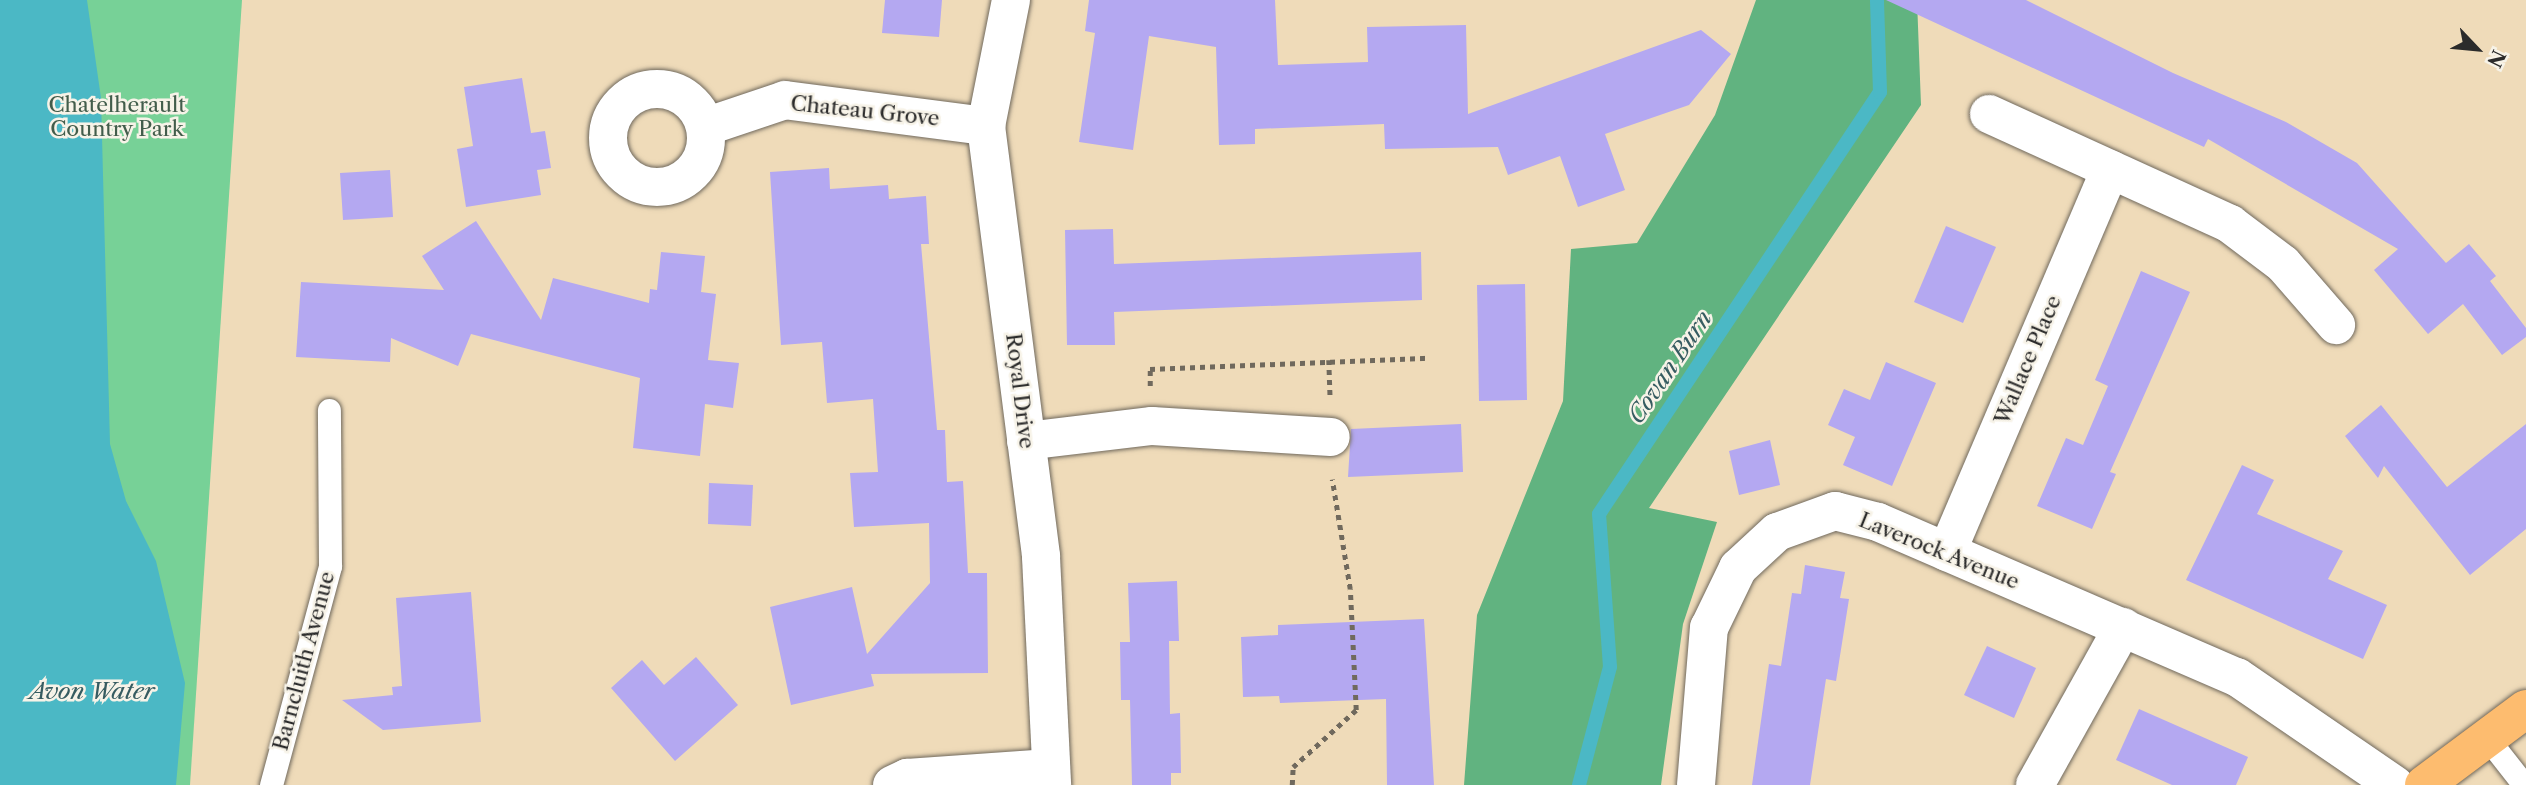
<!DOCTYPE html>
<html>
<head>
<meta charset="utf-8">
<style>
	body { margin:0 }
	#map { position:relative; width:2526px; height:785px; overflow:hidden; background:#efdbb9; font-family:"Libre Caslon Text",serif }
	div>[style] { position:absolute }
	.green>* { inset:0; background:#77d197 }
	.forest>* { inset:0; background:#61b380 }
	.water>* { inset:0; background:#4bb8c5 }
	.stream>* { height:14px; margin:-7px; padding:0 7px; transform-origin:7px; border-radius:7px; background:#4bb8c5 }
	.building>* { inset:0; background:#b4a8f1 }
	.path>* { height:4.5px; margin-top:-2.25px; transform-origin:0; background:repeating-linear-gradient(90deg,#70695d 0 5px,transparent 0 10px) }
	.roads { filter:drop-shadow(0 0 2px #70695d) drop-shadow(0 0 2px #70695d) }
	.service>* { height:23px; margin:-11.5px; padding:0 11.5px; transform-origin:11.5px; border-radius:11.5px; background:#fff }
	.minor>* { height:38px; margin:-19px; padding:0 19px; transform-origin:19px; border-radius:19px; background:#fff }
	.minor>.ring { margin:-19px; padding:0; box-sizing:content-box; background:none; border:38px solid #fff; border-radius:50% }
	.primary>* { height:38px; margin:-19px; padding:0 19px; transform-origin:19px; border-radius:19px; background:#fdbc6f }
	span { translate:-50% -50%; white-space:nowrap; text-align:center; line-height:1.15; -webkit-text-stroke:5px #f7f3e8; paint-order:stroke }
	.park-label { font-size:21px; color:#425d4b }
	.street-label { font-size:21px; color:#2b2b2b }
	.water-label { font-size:23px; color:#365c61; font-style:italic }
	.north { position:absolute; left:2442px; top:14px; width:70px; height:70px; -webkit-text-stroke:5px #f7f3e8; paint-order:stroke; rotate:116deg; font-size:19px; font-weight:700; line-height:28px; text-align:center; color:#2b2b2b }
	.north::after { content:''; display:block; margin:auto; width:24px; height:32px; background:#2b2b2b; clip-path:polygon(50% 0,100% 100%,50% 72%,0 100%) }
</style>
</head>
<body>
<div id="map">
	<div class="green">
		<i style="clip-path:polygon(0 0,242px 0,190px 785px,0 785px)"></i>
	</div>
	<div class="forest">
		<i style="clip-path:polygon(1756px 0,1917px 0,1921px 105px,1649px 508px,1717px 522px,1683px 624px,1661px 785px,1464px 785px,1477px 615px,1563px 401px,1571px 249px,1637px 243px,1715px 115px)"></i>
	</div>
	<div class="water">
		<i style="clip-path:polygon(0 0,87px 0,101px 98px,110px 444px,126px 501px,156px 561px,185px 683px,176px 785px,0 785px)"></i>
	</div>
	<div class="stream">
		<i style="left:1579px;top:785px;width:122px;rotate:-75.3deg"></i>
		<i style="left:1610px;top:667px;width:153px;rotate:-94.1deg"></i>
		<i style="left:1599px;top:514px;width:507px;rotate:-56.34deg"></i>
		<i style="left:1880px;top:92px;width:92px;rotate:-91.9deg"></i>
	</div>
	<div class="building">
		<i style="clip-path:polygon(885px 0,942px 0,939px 37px,882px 33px)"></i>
		<i style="clip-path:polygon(1089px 0,1275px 0,1278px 65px,1368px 62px,1367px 27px,1466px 25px,1468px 114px,1701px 30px,1731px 54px,1689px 105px,1605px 134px,1625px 190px,1578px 207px,1560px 156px,1508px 175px,1498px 147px,1385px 149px,1384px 124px,1255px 129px,1255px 144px,1219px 145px,1216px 47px,1149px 36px,1133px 150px,1079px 142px,1095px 33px,1085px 31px)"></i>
		<i style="clip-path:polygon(1886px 0,2026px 0,2173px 73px,2286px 122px,2357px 163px,2446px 263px,2469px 244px,2496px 276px,2490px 281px,2526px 328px,2526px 337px,2502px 355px,2463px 304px,2428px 334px,2374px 270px,2398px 249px,2208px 139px,2204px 147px)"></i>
		<i style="clip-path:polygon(522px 78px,531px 133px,545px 131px,551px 168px,537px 170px,541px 195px,466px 207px,457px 149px,473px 146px,464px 87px)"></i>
		<i style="clip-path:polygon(829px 168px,830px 189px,888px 185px,889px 199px,926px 196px,929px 244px,921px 244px,937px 430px,945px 430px,947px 482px,963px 481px,968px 573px,987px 573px,988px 673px,871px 674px,874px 686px,791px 705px,770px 607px,852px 587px,867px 654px,930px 583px,929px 523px,854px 527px,850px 473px,878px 472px,873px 399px,827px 403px,822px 342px,781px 345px,770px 172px)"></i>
		<i style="clip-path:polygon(390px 170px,393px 217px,343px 220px,340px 173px)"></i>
		<i style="clip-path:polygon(476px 221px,541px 320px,553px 278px,649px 303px,650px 289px,657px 290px,661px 252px,705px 256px,701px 292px,716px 294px,708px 360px,739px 363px,733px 408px,705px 404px,700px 456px,633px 448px,640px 378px,471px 334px,458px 366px,391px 338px,390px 362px,296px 357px,301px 282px,444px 290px,422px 256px)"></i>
		<i style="clip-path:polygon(1946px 226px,1996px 247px,1963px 323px,1914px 302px)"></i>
		<i style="clip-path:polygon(1113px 229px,1114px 264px,1421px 252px,1422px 300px,1114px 312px,1115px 345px,1067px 345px,1065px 230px)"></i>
		<i style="clip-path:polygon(2141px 271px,2190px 292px,2110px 472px,2116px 474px,2092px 529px,2037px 506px,2066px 438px,2083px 445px,2108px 386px,2095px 380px)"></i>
		<i style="clip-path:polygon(1525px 284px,1527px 400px,1479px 401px,1477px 285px)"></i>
		<i style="clip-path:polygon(1886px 362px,1936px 383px,1892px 486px,1843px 465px,1855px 437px,1828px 425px,1844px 389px,1870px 400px)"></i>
		<i style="clip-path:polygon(2381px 405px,2447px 487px,2526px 424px,2526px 529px,2470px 575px,2384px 466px,2378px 478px,2345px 436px)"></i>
		<i style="clip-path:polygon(1461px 424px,1463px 472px,1348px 477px,1351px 429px)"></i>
		<i style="clip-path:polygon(1770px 440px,1780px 485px,1739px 495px,1729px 451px)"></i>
		<i style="clip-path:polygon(2242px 465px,2274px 480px,2257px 514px,2343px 551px,2328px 579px,2387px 605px,2363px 659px,2186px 580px)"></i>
		<i style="clip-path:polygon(709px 483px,753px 485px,751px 526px,708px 524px)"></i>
		<i style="clip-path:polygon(1805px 565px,1845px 572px,1840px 598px,1849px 599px,1836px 681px,1826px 679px,1810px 785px,1752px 785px,1769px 664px,1781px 666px,1792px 593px,1801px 594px)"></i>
		<i style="clip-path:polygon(1177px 581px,1179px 641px,1169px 641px,1170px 714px,1180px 713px,1181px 773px,1171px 773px,1171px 785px,1132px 785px,1130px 700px,1121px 700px,1120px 642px,1130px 642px,1128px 583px)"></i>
		<i style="clip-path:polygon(471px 592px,481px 722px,383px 730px,342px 700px,393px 695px,392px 687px,402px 686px,396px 598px)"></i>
		<i style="clip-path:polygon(1424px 619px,1434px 785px,1387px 785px,1386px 699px,1280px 703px,1279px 696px,1243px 697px,1241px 637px,1278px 635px,1278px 625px)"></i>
		<i style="clip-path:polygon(1987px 646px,2036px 668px,2014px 718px,1964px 695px)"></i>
		<i style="clip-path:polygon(696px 657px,738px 705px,675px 761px,611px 688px,642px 660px,664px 685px)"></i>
		<i style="clip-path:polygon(2139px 709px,2248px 757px,2236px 785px,2172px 785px,2116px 760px)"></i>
	</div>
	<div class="path">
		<i style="left:1329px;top:360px;width:37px;rotate:88deg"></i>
		<i style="left:1150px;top:386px;width:17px;rotate:-90deg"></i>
		<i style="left:1150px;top:369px;width:279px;rotate:-2.3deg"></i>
		<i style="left:1292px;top:785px;width:18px;rotate:-87deg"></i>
		<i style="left:1293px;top:767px;width:85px;rotate:-42.1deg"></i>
		<i style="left:1356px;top:710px;width:121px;rotate:-92.8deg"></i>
		<i style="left:1350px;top:589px;width:111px;rotate:-99.3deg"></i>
	</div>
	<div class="roads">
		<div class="service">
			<i style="left:2487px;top:738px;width:60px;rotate:51.8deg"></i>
			<i style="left:271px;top:785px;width:227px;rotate:-74.9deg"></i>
			<i style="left:330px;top:566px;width:156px;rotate:-90.4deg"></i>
		</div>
		<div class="minor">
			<i style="left:1011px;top:0;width:128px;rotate:101.2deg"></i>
			<i style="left:986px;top:126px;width:434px;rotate:82.7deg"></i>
			<i style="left:1041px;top:557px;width:228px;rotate:87.2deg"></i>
			<i class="ring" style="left:608px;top:89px;width:60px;height:60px"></i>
			<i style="left:1989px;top:114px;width:265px;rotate:24.5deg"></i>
			<i style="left:2230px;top:224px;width:66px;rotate:37deg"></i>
			<i style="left:2283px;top:264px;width:81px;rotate:49deg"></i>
			<i style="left:705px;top:127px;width:84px;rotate:-18.6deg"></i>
			<i style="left:785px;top:100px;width:203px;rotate:7.4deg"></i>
			<i style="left:1026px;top:441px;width:127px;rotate:-6.8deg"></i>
			<i style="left:1152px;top:426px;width:179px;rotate:3.5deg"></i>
			<i style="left:1947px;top:552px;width:416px;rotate:-66.9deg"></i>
			<i style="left:892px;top:785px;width:17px;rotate:-25deg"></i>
			<i style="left:907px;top:778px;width:143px;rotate:-4deg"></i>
			<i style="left:1696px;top:785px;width:158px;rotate:-85.3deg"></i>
			<i style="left:1709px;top:628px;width:67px;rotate:-64.2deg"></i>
			<i style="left:1738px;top:568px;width:53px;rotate:-42.7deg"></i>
			<i style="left:1777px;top:532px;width:62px;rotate:-19.9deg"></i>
			<i style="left:1835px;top:511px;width:44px;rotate:14.3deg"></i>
			<i style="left:1878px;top:522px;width:391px;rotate:23.4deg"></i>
			<i style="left:2237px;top:677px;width:191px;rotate:34.4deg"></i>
			<i style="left:2035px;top:785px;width:181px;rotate:-60.9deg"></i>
		</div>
		<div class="primary">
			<i style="left:2424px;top:785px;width:127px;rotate:-36.7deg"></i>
		</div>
	</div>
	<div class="park-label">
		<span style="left:117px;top:117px">Chatelherault<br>Country Park</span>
	</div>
	<div class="street-label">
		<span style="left:865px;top:111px;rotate:6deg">Chateau Grove</span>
		<span style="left:2028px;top:360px;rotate:-67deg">Wallace Place</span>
		<span style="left:1020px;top:391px;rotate:83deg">Royal Drive</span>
		<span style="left:1939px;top:551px;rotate:22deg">Laverock Avenue</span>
		<span style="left:304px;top:661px;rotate:-75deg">Barncluith Avenue</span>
	</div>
	<div class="water-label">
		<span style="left:1670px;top:367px;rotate:-56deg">Covan Burn</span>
		<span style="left:92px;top:691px">Avon Water</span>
	</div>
	<div class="north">N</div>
</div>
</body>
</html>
